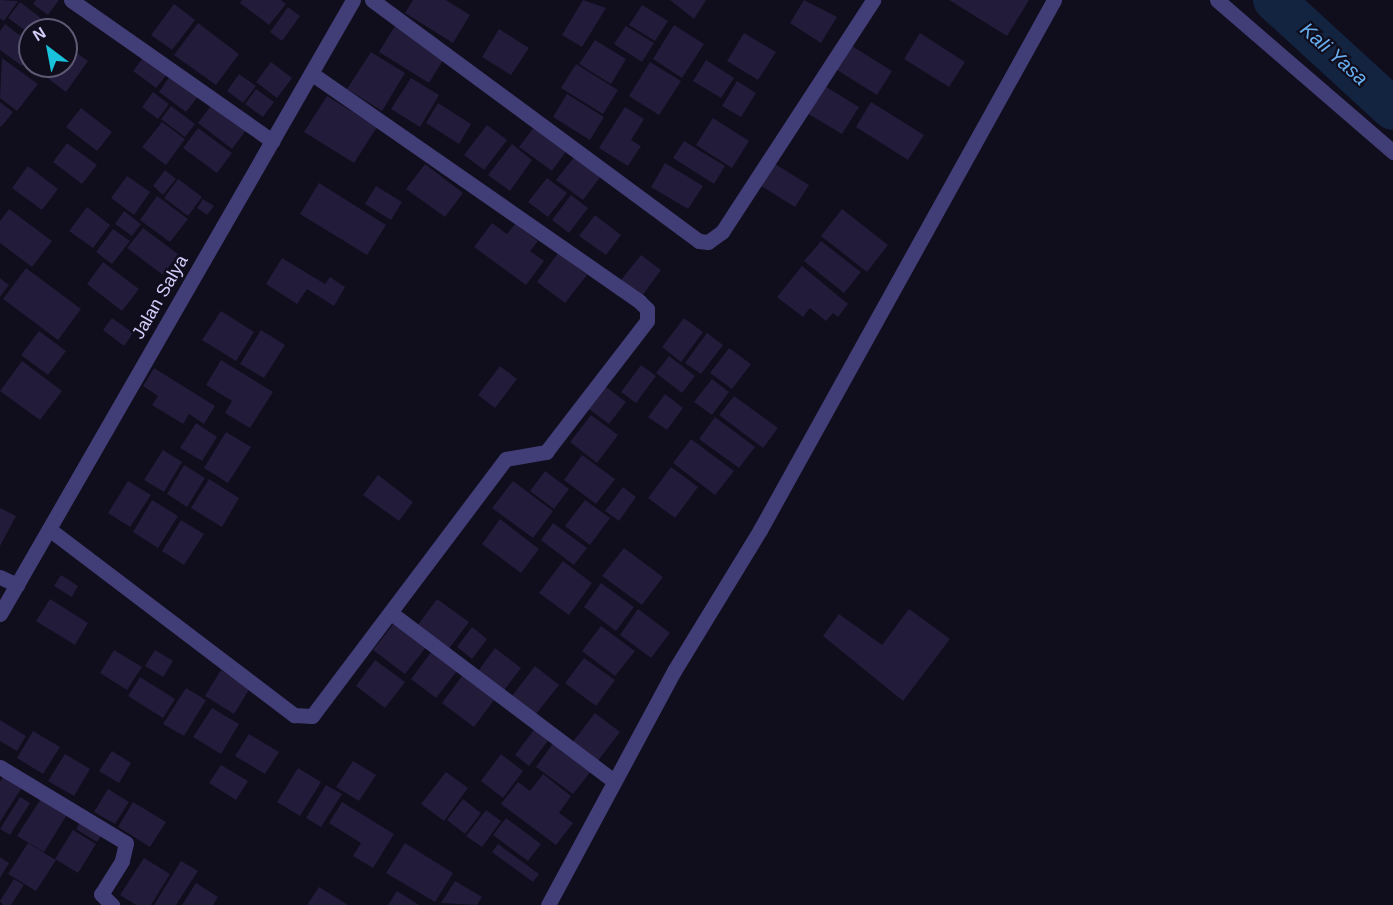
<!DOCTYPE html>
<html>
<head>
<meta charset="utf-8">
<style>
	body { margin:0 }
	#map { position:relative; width:1393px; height:905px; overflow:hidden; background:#100d1c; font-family:Arial,sans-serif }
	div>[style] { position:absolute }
	.river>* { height:42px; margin:-21px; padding:0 21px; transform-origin:21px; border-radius:21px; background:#122440 }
	.building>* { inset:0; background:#221b3a }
	.street>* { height:15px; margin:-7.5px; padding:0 7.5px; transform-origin:7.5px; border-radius:7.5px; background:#413d76 }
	span { translate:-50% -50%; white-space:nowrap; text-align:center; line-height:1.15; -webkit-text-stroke:4.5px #100d1c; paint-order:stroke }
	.street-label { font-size:18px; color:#d3cdfa }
	.water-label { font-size:20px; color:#66adee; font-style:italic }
	.north { position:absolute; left:18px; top:18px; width:60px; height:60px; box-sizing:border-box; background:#100d1c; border:2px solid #5e5a75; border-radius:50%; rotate:328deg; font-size:16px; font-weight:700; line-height:24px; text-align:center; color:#d3cdfa }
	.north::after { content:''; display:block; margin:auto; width:21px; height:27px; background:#18c3db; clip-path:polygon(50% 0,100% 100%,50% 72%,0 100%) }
</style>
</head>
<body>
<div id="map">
	<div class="river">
		<i style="left:1274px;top:0;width:161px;rotate:42.5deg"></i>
	</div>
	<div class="building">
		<i style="clip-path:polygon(0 0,18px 1px,4px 21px,0 18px)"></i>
		<i style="clip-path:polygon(36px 0,59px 0,48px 15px,33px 4px)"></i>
		<i style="clip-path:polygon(242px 0,281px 0,286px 4px,269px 25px,240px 3px)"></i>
		<i style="clip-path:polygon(413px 0,446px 0,470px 15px,453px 43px,405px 13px)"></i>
		<i style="clip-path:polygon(583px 0,606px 8px,582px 47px,562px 35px)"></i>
		<i style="clip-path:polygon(670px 0,706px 0,694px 19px)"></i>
		<i style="clip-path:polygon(804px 0,837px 17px,821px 43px,790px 23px)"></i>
		<i style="clip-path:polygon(949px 0,1029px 0,1007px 36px)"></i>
		<i style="clip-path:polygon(20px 2px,46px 22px,40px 30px,30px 30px,30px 34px,8px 18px)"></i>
		<i style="clip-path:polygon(174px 4px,195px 20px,172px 50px,151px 35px)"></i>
		<i style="clip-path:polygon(642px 5px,668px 21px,655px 41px,629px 25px)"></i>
		<i style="clip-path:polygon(288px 7px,300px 16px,282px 41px,270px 32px)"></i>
		<i style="clip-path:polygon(198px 23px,239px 54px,216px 85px,174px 55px)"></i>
		<i style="clip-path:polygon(5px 24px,30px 43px,30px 55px,22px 66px,0 50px,0 31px)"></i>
		<i style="clip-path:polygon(674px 25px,704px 44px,682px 78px,653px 59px)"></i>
		<i style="clip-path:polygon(395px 26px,445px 57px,429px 83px,379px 52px)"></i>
		<i style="clip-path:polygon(626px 26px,654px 43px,642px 62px,614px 44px)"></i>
		<i style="clip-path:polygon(499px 29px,529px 48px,511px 75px,482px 57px)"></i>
		<i style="clip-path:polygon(744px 33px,776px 52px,758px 80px,727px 61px)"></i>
		<i style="clip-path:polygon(920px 33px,965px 62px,949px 87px,904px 59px)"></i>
		<i style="clip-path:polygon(595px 40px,626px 59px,611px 84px,579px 64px)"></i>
		<i style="clip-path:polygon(67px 46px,88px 61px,66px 92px,45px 76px,52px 66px,66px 66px)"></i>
		<i style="clip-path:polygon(852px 46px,892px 71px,877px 95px,837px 70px)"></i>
		<i style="clip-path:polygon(371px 52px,405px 73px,382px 111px,347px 89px)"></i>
		<i style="clip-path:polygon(145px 55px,168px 73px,156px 88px,133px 71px)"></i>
		<i style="clip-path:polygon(2px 58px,38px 84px,17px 111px,0 98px)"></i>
		<i style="clip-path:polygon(706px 60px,734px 78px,721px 98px,693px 81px)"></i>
		<i style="clip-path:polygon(271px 62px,292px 78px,277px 98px,256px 82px)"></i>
		<i style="clip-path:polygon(650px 62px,681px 81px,659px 115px,629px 96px)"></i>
		<i style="clip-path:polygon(576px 64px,618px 90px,603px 114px,561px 88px)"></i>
		<i style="clip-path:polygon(172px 73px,200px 94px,186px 112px,159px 92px)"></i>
		<i style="clip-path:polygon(239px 74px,256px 86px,243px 103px,227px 91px)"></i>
		<i style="clip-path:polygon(411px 78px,439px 95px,420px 127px,391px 109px)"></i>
		<i style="clip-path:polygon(737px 81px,756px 93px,741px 117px,722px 106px)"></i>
		<i style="clip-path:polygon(823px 85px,859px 107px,842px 134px,805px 112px)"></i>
		<i style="clip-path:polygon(256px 89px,274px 102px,263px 117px,245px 104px)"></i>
		<i style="clip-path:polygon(153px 92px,169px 104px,158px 119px,142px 107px)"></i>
		<i style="clip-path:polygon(567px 94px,604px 117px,590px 140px,553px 117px)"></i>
		<i style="clip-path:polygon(327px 96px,377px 127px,354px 163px,304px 132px)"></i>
		<i style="clip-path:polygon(0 102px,13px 112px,1px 127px,0 126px)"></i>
		<i style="clip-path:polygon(871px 102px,924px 135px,908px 160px,856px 127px)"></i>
		<i style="clip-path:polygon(213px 103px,247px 129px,232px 149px,198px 123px)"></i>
		<i style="clip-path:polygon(438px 103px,471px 124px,459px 144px,426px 123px)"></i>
		<i style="clip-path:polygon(171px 106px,195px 124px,185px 137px,161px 119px)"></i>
		<i style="clip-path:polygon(625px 107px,644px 119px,631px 140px,641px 146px,628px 166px,599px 148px)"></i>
		<i style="clip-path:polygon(81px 108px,112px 132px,97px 151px,66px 127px)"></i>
		<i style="clip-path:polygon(713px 118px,749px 141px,732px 168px,696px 145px)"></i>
		<i style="clip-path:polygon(162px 122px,185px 139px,166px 165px,142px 147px)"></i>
		<i style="clip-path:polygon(487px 125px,507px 140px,484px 170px,464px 155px)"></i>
		<i style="clip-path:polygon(535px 126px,567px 150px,552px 171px,519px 147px)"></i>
		<i style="clip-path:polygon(198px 128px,232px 153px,217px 173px,183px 148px)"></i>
		<i style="clip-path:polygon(684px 141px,725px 166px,714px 184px,673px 158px)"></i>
		<i style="clip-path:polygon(67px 143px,97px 165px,82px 184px,53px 162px)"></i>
		<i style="clip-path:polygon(512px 144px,532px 160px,510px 191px,488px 175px)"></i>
		<i style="clip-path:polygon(575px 156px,601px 176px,583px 200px,556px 180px)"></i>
		<i style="clip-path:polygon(665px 163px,703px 186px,688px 209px,651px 187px)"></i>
		<i style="clip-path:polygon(425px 164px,463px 193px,445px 217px,406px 189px)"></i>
		<i style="clip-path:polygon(775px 164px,809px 185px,795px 207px,761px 186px)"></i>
		<i style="clip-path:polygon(28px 166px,58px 189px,42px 210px,12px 188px)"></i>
		<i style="clip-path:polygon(165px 170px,176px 179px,163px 195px,153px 186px)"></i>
		<i style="clip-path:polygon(127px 176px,150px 192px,134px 215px,111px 198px)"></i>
		<i style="clip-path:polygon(547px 178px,567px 193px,548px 217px,528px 202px)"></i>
		<i style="clip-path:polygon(178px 179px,202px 197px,188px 216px,164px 198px)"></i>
		<i style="clip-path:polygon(319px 183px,386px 225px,367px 255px,300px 214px)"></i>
		<i style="clip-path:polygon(376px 186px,402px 202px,391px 220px,365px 204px)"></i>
		<i style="clip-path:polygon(571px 195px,588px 208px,569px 233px,552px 220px)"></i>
		<i style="clip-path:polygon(157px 196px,188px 219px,170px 242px,140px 220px)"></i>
		<i style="clip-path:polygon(203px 199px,214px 206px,207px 215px,197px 208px)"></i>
		<i style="clip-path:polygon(87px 207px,110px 225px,93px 248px,69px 231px)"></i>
		<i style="clip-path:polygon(9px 209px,52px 241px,32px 267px,0 243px,0 221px)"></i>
		<i style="clip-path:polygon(842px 209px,888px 245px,867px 272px,821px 236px)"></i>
		<i style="clip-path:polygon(124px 211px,141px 224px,132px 236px,115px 224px)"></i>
		<i style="clip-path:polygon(595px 215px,621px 235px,606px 255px,579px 236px)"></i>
		<i style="clip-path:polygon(492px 223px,507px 234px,515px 224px,538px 241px,530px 251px,544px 261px,526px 285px,474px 247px)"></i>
		<i style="clip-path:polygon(143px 228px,178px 254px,163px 275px,127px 248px)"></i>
		<i style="clip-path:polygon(113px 229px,130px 241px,112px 264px,96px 252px)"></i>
		<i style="clip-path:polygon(821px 241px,861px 272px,844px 293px,804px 261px)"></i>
		<i style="clip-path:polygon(558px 253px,587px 275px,565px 303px,537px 282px)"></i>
		<i style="clip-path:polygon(641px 255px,661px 270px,642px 296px,621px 280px)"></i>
		<i style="clip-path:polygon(282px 258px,325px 284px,330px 277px,345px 287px,334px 306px,307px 289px,297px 304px,266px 284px)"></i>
		<i style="clip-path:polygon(103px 262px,139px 289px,122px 311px,87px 284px)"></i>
		<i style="clip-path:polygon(802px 266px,848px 304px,838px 317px,833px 313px,826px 321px,810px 308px,803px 317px,777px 297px)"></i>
		<i style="clip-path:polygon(26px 268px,81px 309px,58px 340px,3px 299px)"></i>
		<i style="clip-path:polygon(0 278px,9px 285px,0 297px)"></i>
		<i style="clip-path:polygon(221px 311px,254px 332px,236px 361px,202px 340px)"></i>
		<i style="clip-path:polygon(112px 318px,133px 333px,124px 346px,103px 330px)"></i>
		<i style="clip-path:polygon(684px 318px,703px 332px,681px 362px,662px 347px)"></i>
		<i style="clip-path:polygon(261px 330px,285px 345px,264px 378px,240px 364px)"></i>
		<i style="clip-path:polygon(39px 331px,66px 351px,48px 375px,21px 355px)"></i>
		<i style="clip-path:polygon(707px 333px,723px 345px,701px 374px,685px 363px)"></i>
		<i style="clip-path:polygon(729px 348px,751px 364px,732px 389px,710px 373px)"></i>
		<i style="clip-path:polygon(669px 356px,695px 376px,682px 393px,656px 373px)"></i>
		<i style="clip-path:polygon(221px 360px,273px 392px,250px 428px,225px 413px,232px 401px,206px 385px)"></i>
		<i style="clip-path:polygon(22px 361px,62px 391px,40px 420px,0 391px)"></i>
		<i style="clip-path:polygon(641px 365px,656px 376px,636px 403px,621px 392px)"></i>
		<i style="clip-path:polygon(500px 366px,517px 379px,495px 408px,478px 395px)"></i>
		<i style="clip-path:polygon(154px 368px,215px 406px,204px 424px,189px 414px,183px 424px,152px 405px,158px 396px,143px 386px)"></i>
		<i style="clip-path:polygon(712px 379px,729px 392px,712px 415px,694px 402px)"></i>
		<i style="clip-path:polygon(602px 384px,626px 402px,609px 424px,585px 406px)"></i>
		<i style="clip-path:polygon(665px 394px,683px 408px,667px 430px,648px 417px)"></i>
		<i style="clip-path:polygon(734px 396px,778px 428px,763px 448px,719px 415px)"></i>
		<i style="clip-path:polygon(591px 415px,618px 435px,597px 463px,570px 442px)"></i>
		<i style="clip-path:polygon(715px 417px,755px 447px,739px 468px,699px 439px)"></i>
		<i style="clip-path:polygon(196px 423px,217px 437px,202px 461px,180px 448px)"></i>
		<i style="clip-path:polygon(226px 432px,251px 447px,228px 483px,204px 468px)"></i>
		<i style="clip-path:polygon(691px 439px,734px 471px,715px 495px,673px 463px)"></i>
		<i style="clip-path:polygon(163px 450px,182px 462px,164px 492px,144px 480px)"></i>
		<i style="clip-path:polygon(582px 455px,615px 479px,596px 504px,564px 480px)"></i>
		<i style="clip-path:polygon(184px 465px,205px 478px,187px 507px,167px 494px)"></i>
		<i style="clip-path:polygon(671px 467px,698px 487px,675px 518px,648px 498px)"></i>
		<i style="clip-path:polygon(545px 471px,569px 489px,554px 509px,530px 491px)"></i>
		<i style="clip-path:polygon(378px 475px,413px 502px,399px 521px,363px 495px)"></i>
		<i style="clip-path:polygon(209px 479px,239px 498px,222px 527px,191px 508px)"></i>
		<i style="clip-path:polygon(128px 481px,151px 495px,130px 527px,108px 513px)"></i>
		<i style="clip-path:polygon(513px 481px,553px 511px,533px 538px,492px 508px)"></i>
		<i style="clip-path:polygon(623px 487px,636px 497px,619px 521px,605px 511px)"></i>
		<i style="clip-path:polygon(152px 500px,178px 516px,158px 548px,133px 532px)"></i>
		<i style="clip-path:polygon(585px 500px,610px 518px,590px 545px,565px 526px)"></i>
		<i style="clip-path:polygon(0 508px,16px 516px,0 546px)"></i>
		<i style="clip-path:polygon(500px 519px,539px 549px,521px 573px,482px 544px)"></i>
		<i style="clip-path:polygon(181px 520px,204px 534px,184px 565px,162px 551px)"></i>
		<i style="clip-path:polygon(553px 523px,587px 548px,574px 565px,541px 540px)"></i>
		<i style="clip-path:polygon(624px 548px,663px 577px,642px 605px,602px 576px)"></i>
		<i style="clip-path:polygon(563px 561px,592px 583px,569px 615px,539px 593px)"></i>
		<i style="clip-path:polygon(61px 575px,78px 586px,72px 597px,54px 586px)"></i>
		<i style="clip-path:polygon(601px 583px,634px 607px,616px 631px,584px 607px)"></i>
		<i style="clip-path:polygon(50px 599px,88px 623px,75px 645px,36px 621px)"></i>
		<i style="clip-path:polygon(437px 599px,469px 622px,448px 650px,417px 626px)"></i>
		<i style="clip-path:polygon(638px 609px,670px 633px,651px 658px,620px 635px)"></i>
		<i style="clip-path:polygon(909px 609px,950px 639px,903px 701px,823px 636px,839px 614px,882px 645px)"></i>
		<i style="clip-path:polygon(395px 622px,427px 646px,405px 674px,373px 650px)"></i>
		<i style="clip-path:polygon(601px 626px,635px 651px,615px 676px,582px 651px)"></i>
		<i style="clip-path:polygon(472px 627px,487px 639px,472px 659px,457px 647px)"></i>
		<i style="clip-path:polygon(495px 648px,521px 668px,502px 693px,476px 674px)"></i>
		<i style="clip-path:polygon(114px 650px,142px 667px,127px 690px,100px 673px)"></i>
		<i style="clip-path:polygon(155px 650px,173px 661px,163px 677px,145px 666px)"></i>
		<i style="clip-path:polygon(432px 651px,457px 671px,436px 698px,411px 679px)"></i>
		<i style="clip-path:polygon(584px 658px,615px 680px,596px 706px,565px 683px)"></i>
		<i style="clip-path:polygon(375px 660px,405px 682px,385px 708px,356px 686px)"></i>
		<i style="clip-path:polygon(535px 666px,559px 685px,536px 714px,512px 696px)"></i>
		<i style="clip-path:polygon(221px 670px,250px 688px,234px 714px,205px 696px)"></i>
		<i style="clip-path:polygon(462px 676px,494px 700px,474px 727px,442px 703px)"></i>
		<i style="clip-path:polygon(140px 677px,175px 699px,163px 718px,128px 696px)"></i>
		<i style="clip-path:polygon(186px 688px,206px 700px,184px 736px,163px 724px)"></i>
		<i style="clip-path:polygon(212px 708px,239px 724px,221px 754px,193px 737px)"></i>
		<i style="clip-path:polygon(595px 713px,620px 732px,597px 762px,572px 743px)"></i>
		<i style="clip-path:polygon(0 720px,26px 736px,17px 751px,0 741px)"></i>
		<i style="clip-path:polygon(536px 727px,550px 738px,529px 766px,515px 755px)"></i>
		<i style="clip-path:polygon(33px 731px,60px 747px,43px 774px,17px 758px)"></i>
		<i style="clip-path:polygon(249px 734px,279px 752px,265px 774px,235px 756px)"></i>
		<i style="clip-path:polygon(554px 742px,592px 770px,573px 794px,536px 767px)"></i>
		<i style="clip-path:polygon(112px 751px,131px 763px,119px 783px,99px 771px)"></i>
		<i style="clip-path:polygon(65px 754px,90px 769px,74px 796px,48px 781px)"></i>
		<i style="clip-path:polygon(501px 754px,523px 771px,503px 798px,481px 781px)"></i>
		<i style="clip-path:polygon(353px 761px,376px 775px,359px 801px,336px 787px)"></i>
		<i style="clip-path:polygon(221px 765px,248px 781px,236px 800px,209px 783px)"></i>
		<i style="clip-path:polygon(298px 768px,321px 782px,300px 816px,277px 802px)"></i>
		<i style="clip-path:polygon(446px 772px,468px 788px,444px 821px,421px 804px)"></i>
		<i style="clip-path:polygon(543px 774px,571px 796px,559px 813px,573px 823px,556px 845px,501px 804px,518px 782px,530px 791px)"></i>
		<i style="clip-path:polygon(3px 777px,21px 789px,0 822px,0 782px)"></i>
		<i style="clip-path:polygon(326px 785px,342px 794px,321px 827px,306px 818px)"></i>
		<i style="clip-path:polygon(108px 789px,129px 802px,115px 824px,94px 812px)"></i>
		<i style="clip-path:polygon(20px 797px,30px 803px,10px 835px,0 829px)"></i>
		<i style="clip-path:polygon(42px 797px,68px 813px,44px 852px,17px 836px)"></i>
		<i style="clip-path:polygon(463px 799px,481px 813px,465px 834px,447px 820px)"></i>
		<i style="clip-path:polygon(133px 802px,166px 822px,150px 847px,118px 827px)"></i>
		<i style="clip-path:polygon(342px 802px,394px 834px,373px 868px,353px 856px,361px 843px,329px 823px)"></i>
		<i style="clip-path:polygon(486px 810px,501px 821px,482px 847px,466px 836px)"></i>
		<i style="clip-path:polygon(83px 817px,104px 831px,97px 842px,76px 829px)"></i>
		<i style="clip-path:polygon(506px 818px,541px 844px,528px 861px,493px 835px)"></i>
		<i style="clip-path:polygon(73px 830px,96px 844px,78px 873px,55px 859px)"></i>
		<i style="clip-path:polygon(28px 843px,56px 860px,36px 891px,8px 874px)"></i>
		<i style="clip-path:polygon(405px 843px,453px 873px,435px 902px,386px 873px)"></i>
		<i style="clip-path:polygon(498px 844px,539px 874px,533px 882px,492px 852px)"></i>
		<i style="clip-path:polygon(0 857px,9px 863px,0 878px)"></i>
		<i style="clip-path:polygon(144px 858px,170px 874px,151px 905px,136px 905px,120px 895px)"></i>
		<i style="clip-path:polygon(181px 861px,198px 871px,176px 905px,154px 905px)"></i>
		<i style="clip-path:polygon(14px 879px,24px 885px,11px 905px,3px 905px,0 901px)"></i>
		<i style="clip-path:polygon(455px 881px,482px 897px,477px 905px,441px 903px)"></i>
		<i style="clip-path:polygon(196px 883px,218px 897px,213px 905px,182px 905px)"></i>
		<i style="clip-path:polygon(319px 887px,348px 905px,307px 905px)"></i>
		<i style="clip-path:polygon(397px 891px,419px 905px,388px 905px)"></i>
	</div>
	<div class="street">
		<i style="left:71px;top:0;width:246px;rotate:35deg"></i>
		<i style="left:372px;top:0;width:406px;rotate:36.4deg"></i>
		<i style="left:699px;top:241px;width:9px;rotate:6deg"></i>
		<i style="left:708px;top:242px;width:17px;rotate:-36deg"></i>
		<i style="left:722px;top:232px;width:277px;rotate:-56.9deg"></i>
		<i style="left:1217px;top:0;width:233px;rotate:40.8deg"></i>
		<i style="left:49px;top:529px;width:308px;rotate:37.2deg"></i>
		<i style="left:294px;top:715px;width:18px;rotate:3deg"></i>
		<i style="left:312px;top:716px;width:322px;rotate:-53deg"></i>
		<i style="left:506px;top:459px;width:41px;rotate:-9.9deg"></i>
		<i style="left:546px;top:452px;width:165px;rotate:-52.4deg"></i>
		<i style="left:647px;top:321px;width:12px;rotate:-90deg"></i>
		<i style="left:647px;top:309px;width:11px;rotate:-135deg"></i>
		<i style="left:639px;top:301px;width:399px;rotate:-145.2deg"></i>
		<i style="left:0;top:577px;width:19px;rotate:25deg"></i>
		<i style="left:391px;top:613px;width:279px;rotate:37deg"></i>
		<i style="left:0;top:614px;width:708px;rotate:-60.1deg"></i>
		<i style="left:0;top:767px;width:147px;rotate:31.1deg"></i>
		<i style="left:126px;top:843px;width:18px;rotate:103deg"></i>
		<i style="left:122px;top:861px;width:39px;rotate:122deg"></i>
		<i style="left:101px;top:894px;width:16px;rotate:45deg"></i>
		<i style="left:548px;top:905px;width:266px;rotate:-61.7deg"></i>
		<i style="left:674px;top:671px;width:165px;rotate:-58.6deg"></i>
		<i style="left:760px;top:530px;width:606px;rotate:-60.98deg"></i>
	</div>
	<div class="street-label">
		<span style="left:160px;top:297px;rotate:-60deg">Jalan Salya</span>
	</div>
	<div class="water-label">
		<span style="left:1334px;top:54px;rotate:42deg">Kali Yasa</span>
	</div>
	<div class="north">N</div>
</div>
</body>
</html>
